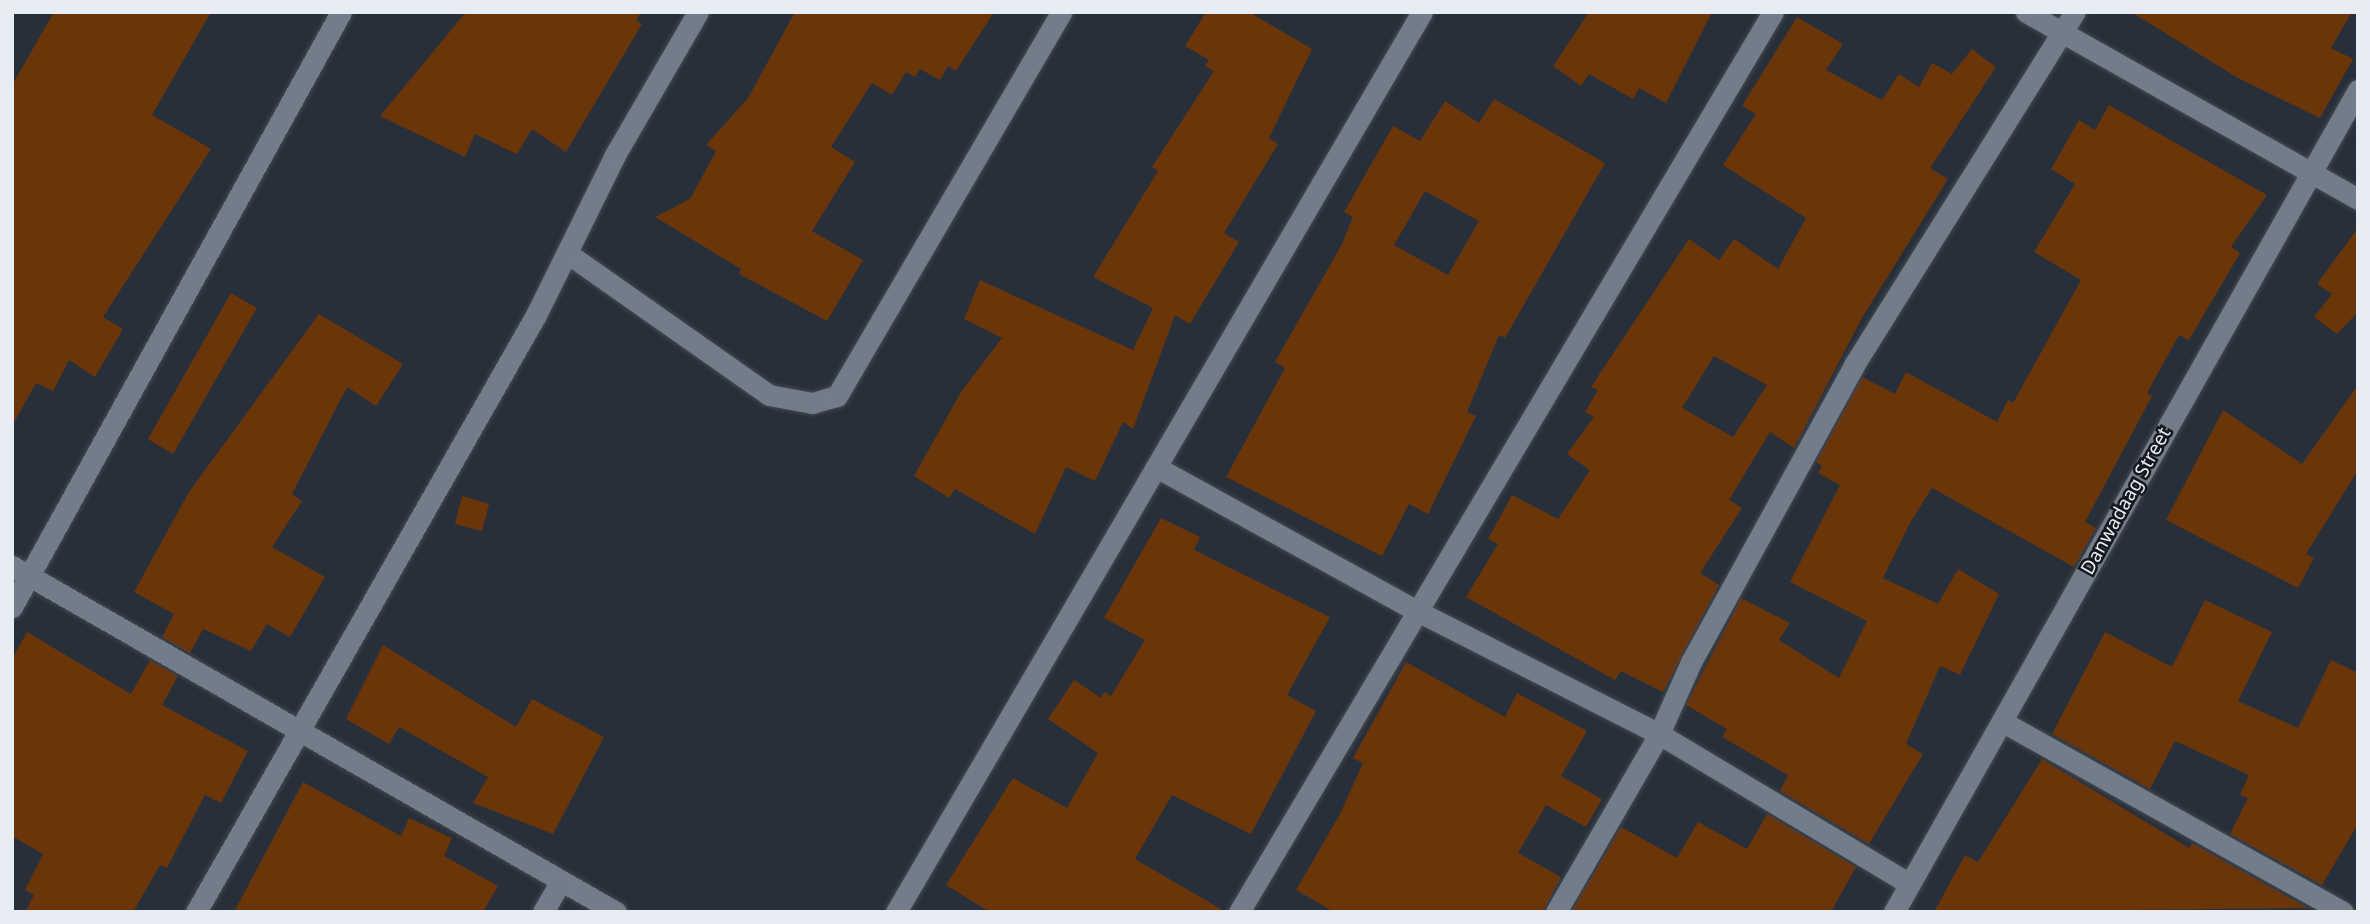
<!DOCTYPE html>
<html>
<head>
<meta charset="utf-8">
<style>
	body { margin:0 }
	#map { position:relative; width:2370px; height:924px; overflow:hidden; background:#272f3a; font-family:"Noto Sans",sans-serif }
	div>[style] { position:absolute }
	.building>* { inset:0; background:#6b350a }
	.roads { filter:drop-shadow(0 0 2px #444a54) drop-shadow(0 0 2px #444a54) }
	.minor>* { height:21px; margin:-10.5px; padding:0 10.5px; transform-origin:10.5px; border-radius:10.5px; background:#737d89 }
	span { translate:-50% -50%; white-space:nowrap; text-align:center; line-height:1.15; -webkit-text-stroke:5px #14171c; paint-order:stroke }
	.street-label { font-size:19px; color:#e8edf4 }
	.frame { position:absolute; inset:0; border:14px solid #e8edf4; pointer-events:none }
</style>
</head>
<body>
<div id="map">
	<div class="building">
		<i style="clip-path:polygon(54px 12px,211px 12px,152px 115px,211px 149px,103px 317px,123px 329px,95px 377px,69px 360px,53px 391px,36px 383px,12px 426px,12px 85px)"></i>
		<i style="clip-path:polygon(466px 12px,641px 12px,636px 21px,642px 24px,566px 152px,532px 129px,517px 154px,475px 134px,465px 157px,380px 116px)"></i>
		<i style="clip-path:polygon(795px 12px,994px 12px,956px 71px,948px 66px,940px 80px,920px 69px,915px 77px,906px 72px,892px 95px,872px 83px,831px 147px,855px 162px,812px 231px,863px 260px,827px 321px,739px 274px,741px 269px,655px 217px,690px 199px,716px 151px,706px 145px,748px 98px)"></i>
		<i style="clip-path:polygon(1206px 12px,1249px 12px,1312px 49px,1269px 138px,1278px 144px,1224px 233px,1239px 242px,1190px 324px,1175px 315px,1133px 429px,1123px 422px,1095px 481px,1066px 467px,1035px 534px,955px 489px,949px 498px,914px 476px,961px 392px,1002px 338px,964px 319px,980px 280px,1133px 350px,1153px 308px,1093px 277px,1158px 171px,1152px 167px,1214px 71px,1205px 66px,1209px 60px,1185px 46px)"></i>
		<i style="clip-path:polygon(1589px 12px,1712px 12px,1666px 103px,1639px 88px,1633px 99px,1589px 74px,1581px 86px,1553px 66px)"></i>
		<i style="clip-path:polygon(2131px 12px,2352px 12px,2331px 48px,2353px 59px,2320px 118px,2238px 78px)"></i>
		<i style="clip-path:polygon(evenodd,1797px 17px,1843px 44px,1826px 70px,1882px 100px,1899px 74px,1919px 87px,1932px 63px,1952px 74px,1972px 49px,1996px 67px,1930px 168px,1948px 179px,1862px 318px,1794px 448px,1770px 432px,1729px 500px,1742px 508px,1700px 573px,1719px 585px,1663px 692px,1621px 671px,1615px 680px,1466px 597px,1498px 544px,1488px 539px,1512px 495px,1558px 519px,1590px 470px,1567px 454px,1594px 417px,1585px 412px,1598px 390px,1591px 387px,1689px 239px,1719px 260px,1734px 239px,1778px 269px,1806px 218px,1723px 165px,1756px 114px,1742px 106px,1797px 17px,1714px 356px,1767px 385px,1733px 437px,1682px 408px,1714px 356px)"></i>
		<i style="clip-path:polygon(evenodd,1494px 99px,1605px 163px,1505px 338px,1499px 335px,1467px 412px,1476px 416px,1428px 514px,1409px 504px,1382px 556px,1226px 477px,1285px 368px,1275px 362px,1342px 244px,1353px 217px,1344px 212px,1393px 126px,1420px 141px,1445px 101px,1479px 123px,1494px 99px,1425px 191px,1479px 221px,1448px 275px,1394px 245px,1425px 191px)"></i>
		<i style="clip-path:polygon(2109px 105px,2267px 195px,2231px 247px,2240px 253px,2189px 340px,2179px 335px,2147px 393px,2152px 396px,2085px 522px,2096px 528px,2074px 567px,1932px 488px,1910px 523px,1883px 578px,1938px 604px,1958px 569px,1999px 594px,1960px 675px,1940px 666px,1906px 744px,1923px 754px,1869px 844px,1780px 791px,1788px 775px,1722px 737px,1727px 729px,1686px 705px,1741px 598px,1790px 623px,1779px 640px,1839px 678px,1867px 621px,1790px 582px,1840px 485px,1818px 473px,1822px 466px,1816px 462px,1862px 377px,1895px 394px,1906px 372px,1997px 422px,2008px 400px,2013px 403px,2081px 280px,2034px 252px,2075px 184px,2051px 169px,2079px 120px,2095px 130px)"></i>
		<i style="clip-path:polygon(2358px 228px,2358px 312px,2337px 334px,2314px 317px,2332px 294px,2317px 284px)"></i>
		<i style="clip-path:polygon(231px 293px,257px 308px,173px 454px,148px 439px)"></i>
		<i style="clip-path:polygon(319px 314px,403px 364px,376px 406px,347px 387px,292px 494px,302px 501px,272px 547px,325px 577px,290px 637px,267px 624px,251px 651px,203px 629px,190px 653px,162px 637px,174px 614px,134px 592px,189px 492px)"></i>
		<i style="clip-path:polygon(2358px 385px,2358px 470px,2306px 554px,2314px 558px,2298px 588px,2166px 520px,2223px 410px,2302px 464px)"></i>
		<i style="clip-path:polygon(462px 496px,489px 504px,482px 531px,455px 524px)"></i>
		<i style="clip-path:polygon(1161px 518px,1200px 537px,1194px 550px,1330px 617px,1287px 695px,1316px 711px,1251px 834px,1172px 795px,1135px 859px,1226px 912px,990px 912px,946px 885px,1013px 778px,1067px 808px,1098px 753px,1048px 719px,1074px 680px,1101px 698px,1104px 692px,1111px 696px,1145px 640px,1104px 618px)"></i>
		<i style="clip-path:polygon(2205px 600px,2272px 632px,2238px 701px,2298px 728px,2331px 660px,2358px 673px,2358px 824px,2322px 885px,2230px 834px,2248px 798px,2240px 795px,2249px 775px,2175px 741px,2150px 789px,2052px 734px,2105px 632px,2172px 667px)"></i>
		<i style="clip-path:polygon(27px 632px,131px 694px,150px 660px,178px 676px,162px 705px,248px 751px,221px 803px,205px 795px,167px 868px,160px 865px,133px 912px,25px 912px,34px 895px,25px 890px,43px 854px,12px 836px,12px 659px)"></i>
		<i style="clip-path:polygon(383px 645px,516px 727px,532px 699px,604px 737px,553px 834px,473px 803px,488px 777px,399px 727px,389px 744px,346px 719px)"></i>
		<i style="clip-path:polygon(1406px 662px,1505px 717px,1517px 693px,1587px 731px,1561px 776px,1602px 799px,1586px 827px,1546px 805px,1518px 853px,1561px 877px,1543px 912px,1334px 912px,1296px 890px,1340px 814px,1363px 763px,1353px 758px)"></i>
		<i style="clip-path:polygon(2042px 759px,2189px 848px,2192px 843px,2308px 908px,1934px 912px,1965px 855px,1978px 862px)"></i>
		<i style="clip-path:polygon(303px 782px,401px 836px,409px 818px,452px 838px,444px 856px,498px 886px,483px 912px,234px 912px)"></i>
		<i style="clip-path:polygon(1767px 814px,1856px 867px,1831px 912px,1571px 912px,1621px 827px,1677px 858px,1698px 822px,1747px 849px)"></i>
	</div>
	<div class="roads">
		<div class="minor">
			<i style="left:2026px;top:12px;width:381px;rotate:29.4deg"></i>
			<i style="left:567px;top:253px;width:247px;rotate:35.1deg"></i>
			<i style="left:769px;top:395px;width:44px;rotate:10.5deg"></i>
			<i style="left:812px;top:403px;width:26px;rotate:-16deg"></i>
			<i style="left:837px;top:396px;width:445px;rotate:-59.7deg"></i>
			<i style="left:1156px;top:467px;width:303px;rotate:28.9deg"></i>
			<i style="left:1421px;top:613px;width:267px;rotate:26.9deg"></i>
			<i style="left:1659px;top:734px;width:292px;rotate:30.9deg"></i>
			<i style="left:12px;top:566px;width:696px;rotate:29.81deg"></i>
			<i style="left:12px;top:607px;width:680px;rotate:-61.06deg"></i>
			<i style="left:2003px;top:722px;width:389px;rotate:29.2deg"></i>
			<i style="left:196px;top:912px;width:687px;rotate:-60.34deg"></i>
			<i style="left:536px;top:315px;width:178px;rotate:-63.7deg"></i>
			<i style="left:615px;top:155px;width:165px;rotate:-59.9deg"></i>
			<i style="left:543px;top:912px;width:36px;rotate:-60deg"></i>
			<i style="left:896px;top:912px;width:1042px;rotate:-59.7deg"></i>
			<i style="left:1239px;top:912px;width:1046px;rotate:-59.32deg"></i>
			<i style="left:1556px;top:912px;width:206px;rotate:-59.9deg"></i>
			<i style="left:1659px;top:734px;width:79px;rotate:-66deg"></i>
			<i style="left:1691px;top:662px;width:339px;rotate:-61.2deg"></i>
			<i style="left:1854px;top:365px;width:416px;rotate:-58deg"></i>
			<i style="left:1894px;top:912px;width:944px;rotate:-60.56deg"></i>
		</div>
	</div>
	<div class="street-label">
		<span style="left:2126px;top:501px;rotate:-61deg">Danwadaag Street</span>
	</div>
	<div class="frame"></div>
</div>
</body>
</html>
